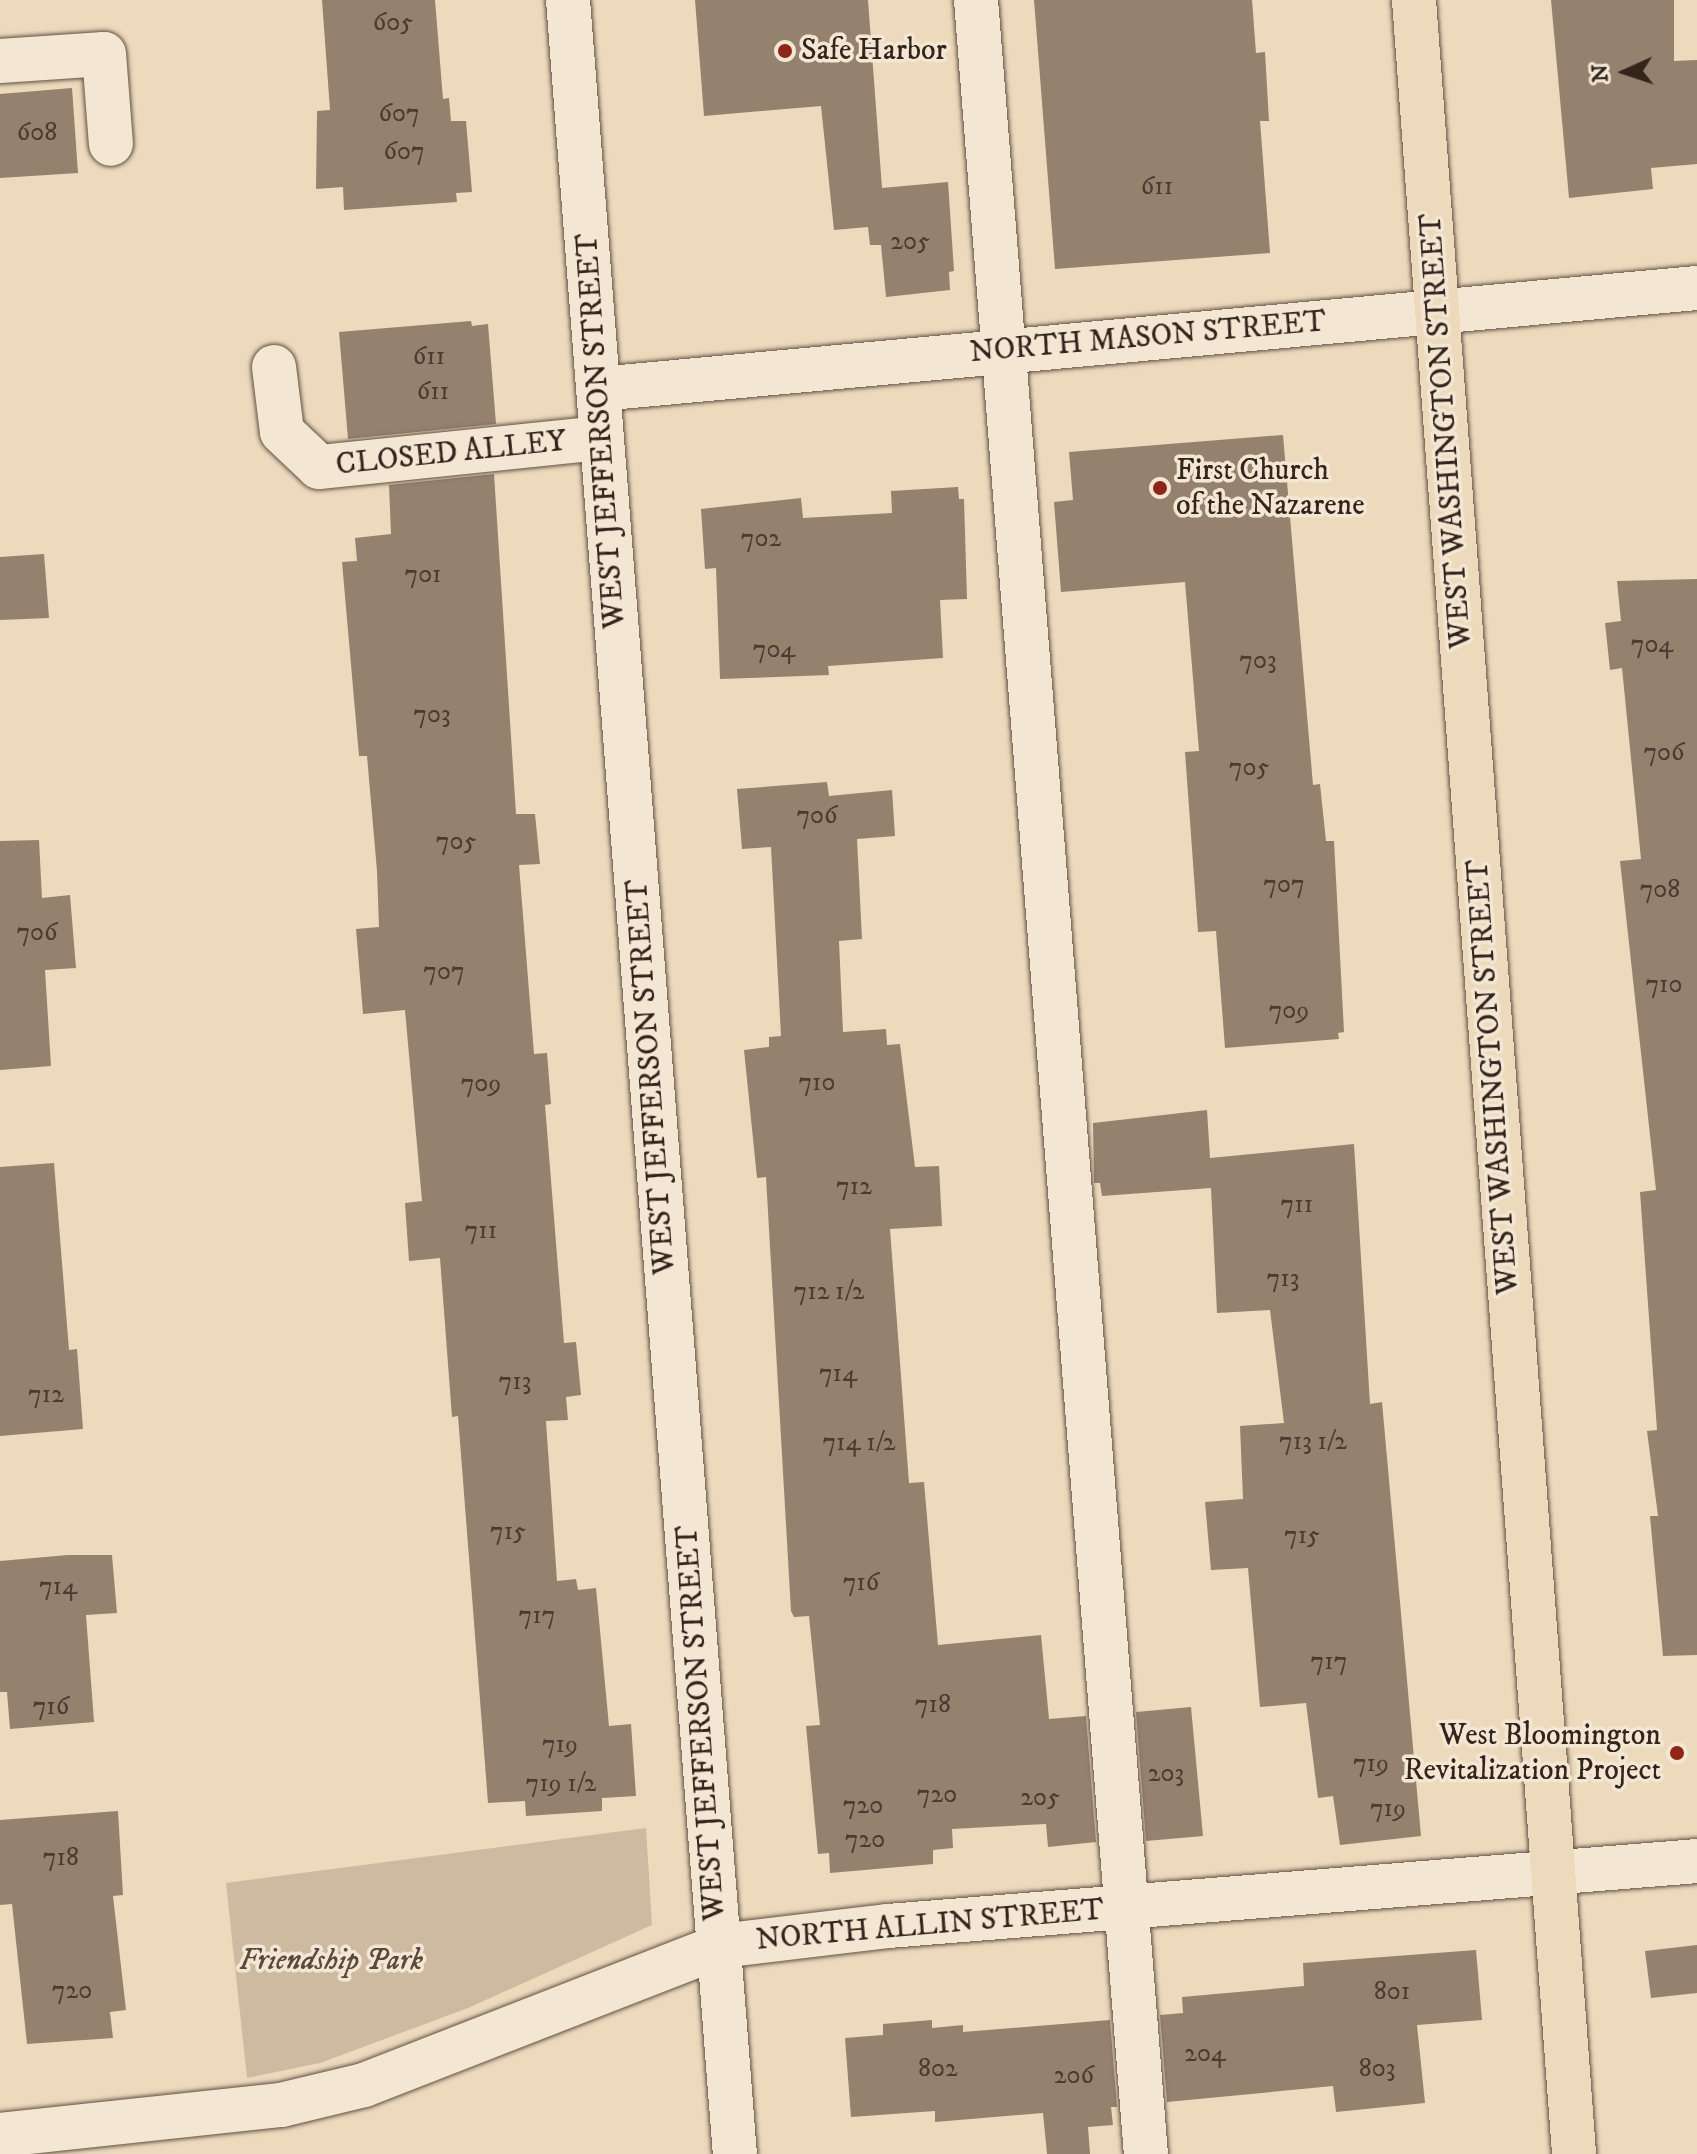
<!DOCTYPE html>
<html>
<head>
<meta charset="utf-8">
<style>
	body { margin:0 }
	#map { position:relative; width:1697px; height:2154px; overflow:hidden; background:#edd9bc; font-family:"IM FELL DW Pica",serif }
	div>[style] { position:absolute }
	.green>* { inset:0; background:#cdbaa1 }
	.building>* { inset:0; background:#94826f }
	.roads { filter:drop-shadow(0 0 2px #625144) drop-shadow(0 0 2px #625144) }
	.minor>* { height:44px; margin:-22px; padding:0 22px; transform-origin:22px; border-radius:22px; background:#f3e6d3 }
	.major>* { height:44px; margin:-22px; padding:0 22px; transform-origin:22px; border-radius:22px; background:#edd9bc }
	.dots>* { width:22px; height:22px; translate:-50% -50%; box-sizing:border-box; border:4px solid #f3e6d3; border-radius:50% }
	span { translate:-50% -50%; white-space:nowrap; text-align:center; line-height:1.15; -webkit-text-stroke:7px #f3e6d3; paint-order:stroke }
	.number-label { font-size:26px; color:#4b3c31 }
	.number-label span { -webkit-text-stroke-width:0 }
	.poi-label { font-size:30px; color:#33241c }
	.left { translate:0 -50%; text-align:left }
	.right { translate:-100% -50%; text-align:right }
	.street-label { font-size:30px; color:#33241c }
	.park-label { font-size:30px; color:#5a4a3d; font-style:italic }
	.north { position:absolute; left:1585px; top:32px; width:80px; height:80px; -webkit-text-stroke:6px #f3e6d3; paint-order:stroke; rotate:267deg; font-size:22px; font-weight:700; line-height:32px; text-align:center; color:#33241c }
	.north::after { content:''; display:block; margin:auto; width:28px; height:36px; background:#33241c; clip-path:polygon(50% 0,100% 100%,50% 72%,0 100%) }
</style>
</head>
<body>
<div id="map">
	<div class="green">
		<i style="clip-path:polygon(646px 1828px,652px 1925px,468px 2008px,320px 2063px,247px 2078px,226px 1883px)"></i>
	</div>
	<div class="building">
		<i style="clip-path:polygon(322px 0,435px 0,443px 99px,449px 98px,451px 121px,466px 121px,472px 192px,456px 193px,457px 202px,344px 210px,343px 187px,316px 189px,317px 111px,330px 110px)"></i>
		<i style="clip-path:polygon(695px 0,868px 0,882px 188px,948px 182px,954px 271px,949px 272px,950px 290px,886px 297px,881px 245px,870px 245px,868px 227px,834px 230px,821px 106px,704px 116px)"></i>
		<i style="clip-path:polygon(1034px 0,1252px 0,1256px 53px,1265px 52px,1269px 121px,1260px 121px,1270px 253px,1055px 269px)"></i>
		<i style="clip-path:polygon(1551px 0,1674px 0,1674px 61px,1697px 60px,1697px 164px,1651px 168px,1653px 189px,1569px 198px)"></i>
		<i style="clip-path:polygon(72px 88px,78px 173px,0 178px,0 94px)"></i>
		<i style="clip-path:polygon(471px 321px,472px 326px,488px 324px,496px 424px,348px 439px,339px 332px)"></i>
		<i style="clip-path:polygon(1283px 435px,1313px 785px,1320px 784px,1326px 841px,1334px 841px,1344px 1032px,1338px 1033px,1339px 1039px,1225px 1048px,1216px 931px,1198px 932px,1185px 752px,1199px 751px,1185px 582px,1061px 592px,1054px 502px,1073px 500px,1069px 452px)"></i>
		<i style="clip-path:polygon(494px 474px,516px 814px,535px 814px,540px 864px,519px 865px,534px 1054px,547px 1053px,551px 1104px,545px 1105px,564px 1343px,576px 1342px,581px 1395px,566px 1397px,568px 1420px,546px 1421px,557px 1581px,576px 1579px,578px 1590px,596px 1588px,609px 1726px,631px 1724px,636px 1796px,602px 1798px,602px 1811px,526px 1816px,525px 1801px,488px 1803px,458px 1416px,452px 1417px,440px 1258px,409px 1261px,405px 1203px,422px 1201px,405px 1010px,363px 1014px,356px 929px,379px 927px,377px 871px,367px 756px,359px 756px,342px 562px,357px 561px,355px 538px,391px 534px,389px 485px)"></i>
		<i style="clip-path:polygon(958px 487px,959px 499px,964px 499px,967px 599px,940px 600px,943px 658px,828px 666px,829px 675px,720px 679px,716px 568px,705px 569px,701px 509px,801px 498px,803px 518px,892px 513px,891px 491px)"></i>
		<i style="clip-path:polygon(44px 554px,49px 618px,0 620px,0 557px)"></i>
		<i style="clip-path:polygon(1697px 579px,1697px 1655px,1663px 1656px,1650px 1516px,1658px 1516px,1647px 1431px,1657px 1430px,1640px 1192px,1656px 1190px,1620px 861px,1641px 859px,1622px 668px,1610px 670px,1605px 623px,1621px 621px,1617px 581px)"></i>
		<i style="clip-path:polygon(827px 782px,829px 796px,892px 790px,895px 836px,857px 839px,862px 939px,839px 941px,843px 1032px,886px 1029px,887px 1045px,900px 1044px,915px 1167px,939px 1166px,942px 1226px,890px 1229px,909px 1483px,924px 1482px,938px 1645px,1041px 1635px,1049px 1719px,1086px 1716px,1096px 1842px,1048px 1847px,1046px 1824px,952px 1829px,953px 1848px,933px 1850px,933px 1864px,830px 1873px,829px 1853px,818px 1854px,806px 1726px,820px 1725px,809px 1616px,794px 1617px,791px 1611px,766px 1177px,757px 1178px,744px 1050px,769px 1047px,769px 1037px,781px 1036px,771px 847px,742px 849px,737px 789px)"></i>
		<i style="clip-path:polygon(39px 840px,42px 898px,70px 895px,76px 968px,45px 970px,51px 1066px,0 1070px,0 841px)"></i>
		<i style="clip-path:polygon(1207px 1110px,1210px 1158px,1354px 1144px,1370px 1404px,1382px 1402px,1421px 1836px,1340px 1845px,1333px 1796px,1318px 1798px,1306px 1703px,1260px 1707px,1248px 1568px,1211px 1570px,1205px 1502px,1243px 1499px,1240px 1426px,1284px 1423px,1270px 1310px,1217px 1313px,1211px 1188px,1102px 1196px,1100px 1183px,1094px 1183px,1093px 1123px)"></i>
		<i style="clip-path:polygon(54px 1163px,69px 1350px,77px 1349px,83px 1429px,0 1436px,0 1167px)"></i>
		<i style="clip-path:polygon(68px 1555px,112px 1555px,117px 1613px,86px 1615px,94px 1722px,10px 1729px,7px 1692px,0 1692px,0 1561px)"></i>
		<i style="clip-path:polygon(1191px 1707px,1203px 1836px,1146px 1841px,1136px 1712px)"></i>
		<i style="clip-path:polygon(118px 1811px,123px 1895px,113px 1896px,126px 2010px,110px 2012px,113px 2038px,27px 2044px,12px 1904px,0 1905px,0 1820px)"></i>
		<i style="clip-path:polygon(1697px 1945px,1697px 1993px,1651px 1998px,1645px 1951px)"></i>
		<i style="clip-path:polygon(1476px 1950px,1482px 2020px,1417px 2025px,1425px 2103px,1336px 2112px,1333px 2086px,1167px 2102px,1160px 2015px,1183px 2013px,1182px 1997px,1304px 1986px,1303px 1963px)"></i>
		<i style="clip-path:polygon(932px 2020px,932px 2028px,963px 2025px,963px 2032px,1110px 2020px,1117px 2107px,1111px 2107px,1113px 2125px,1088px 2127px,1090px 2154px,1047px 2154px,1043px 2113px,935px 2122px,935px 2111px,851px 2117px,845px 2038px,883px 2035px,883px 2024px)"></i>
	</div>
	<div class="roads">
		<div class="minor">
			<i style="left:568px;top:0;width:2160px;rotate:85.57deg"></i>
			<i style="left:976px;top:0;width:2161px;rotate:85.49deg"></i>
			<i style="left:0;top:61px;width:104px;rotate:-3.9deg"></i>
			<i style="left:104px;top:54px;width:90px;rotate:85.6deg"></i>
			<i style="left:274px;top:367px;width:65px;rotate:83deg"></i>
			<i style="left:282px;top:432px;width:51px;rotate:43.4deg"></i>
			<i style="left:319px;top:467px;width:284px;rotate:-5.9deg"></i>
			<i style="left:599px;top:389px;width:1103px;rotate:-5.26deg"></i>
			<i style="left:0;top:2135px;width:283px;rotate:-6.1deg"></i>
			<i style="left:281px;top:2105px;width:85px;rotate:-13.5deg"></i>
			<i style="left:364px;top:2085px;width:382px;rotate:-21.3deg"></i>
			<i style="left:720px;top:1946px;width:169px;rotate:-6.8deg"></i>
			<i style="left:888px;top:1926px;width:812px;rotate:-4.59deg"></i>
		</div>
		<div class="major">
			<i style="left:1414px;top:0;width:2160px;rotate:85.75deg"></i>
		</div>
	</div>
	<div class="dots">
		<i style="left:785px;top:51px;background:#8f2418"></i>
		<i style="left:1160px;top:488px;background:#8f2418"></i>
		<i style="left:1677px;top:1753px;background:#8f2418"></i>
	</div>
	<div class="number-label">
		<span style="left:393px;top:23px">605</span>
		<span style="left:399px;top:114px">607</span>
		<span style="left:37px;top:133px">608</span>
		<span style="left:404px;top:152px">607</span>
		<span style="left:1157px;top:187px">611</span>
		<span style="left:910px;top:242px">205</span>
		<span style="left:429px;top:357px">611</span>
		<span style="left:433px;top:392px">611</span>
		<span style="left:761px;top:539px">702</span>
		<span style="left:423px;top:575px">701</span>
		<span style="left:1652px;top:645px">704</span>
		<span style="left:774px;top:650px">704</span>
		<span style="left:1258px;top:661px">703</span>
		<span style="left:432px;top:715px">703</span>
		<span style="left:1664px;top:753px">706</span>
		<span style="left:1249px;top:768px">705</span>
		<span style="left:817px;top:816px">706</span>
		<span style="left:456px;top:842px">705</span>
		<span style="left:1284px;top:885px">707</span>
		<span style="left:1660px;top:890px">708</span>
		<span style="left:37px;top:933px">706</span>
		<span style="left:444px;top:972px">707</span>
		<span style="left:1664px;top:985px">710</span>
		<span style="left:1289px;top:1011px">709</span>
		<span style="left:817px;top:1083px">710</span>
		<span style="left:481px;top:1084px">709</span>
		<span style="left:854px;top:1187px">712</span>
		<span style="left:1297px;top:1205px">711</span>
		<span style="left:481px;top:1231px">711</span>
		<span style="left:1283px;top:1279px">713</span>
		<span style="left:829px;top:1292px">712 1/2</span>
		<span style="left:838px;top:1374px">714</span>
		<span style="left:515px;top:1382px">713</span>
		<span style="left:46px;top:1395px">712</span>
		<span style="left:1313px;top:1442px">713 1/2</span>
		<span style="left:859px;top:1443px">714 1/2</span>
		<span style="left:508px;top:1532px">715</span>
		<span style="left:1302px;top:1536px">715</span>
		<span style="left:861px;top:1583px">716</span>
		<span style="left:58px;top:1587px">714</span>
		<span style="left:537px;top:1616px">717</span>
		<span style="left:1329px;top:1662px">717</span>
		<span style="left:933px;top:1705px">718</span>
		<span style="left:51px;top:1707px">716</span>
		<span style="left:560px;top:1745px">719</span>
		<span style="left:1371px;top:1764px">719</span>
		<span style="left:1166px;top:1774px">203</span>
		<span style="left:561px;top:1784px">719 1/2</span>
		<span style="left:937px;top:1795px">720</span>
		<span style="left:1040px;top:1798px">205</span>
		<span style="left:863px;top:1806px">720</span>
		<span style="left:1388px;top:1809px">719</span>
		<span style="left:865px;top:1840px">720</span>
		<span style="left:61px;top:1858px">718</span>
		<span style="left:72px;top:1991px">720</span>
		<span style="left:1392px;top:1992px">801</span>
		<span style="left:1205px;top:2054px">204</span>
		<span style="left:938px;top:2069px">802</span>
		<span style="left:1377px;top:2069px">803</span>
		<span style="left:1074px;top:2076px">206</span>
	</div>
	<div class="poi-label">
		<span class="left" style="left:801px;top:51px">Safe Harbor</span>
		<span class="left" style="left:1176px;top:488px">First Church<br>of the Nazarene</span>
		<span class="right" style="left:1661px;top:1753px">West Bloomington<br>Revitalization Project</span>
	</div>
	<div class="street-label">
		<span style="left:1148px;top:338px;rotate:-5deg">NORTH MASON STREET</span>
		<span style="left:602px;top:431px;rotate:-94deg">WEST JEFFERSON STREET</span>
		<span style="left:1447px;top:431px;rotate:-94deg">WEST WASHINGTON STREET</span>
		<span style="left:451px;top:454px;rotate:-6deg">CLOSED ALLEY</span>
		<span style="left:652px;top:1077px;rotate:-94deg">WEST JEFFERSON STREET</span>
		<span style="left:1494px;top:1077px;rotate:-94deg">WEST WASHINGTON STREET</span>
		<span style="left:702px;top:1723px;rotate:-94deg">WEST JEFFERSON STREET</span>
		<span style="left:930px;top:1926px;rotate:-5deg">NORTH ALLIN STREET</span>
	</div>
	<div class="park-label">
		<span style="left:331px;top:1961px">Friendship Park</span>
	</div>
	<div class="north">N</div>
</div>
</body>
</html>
